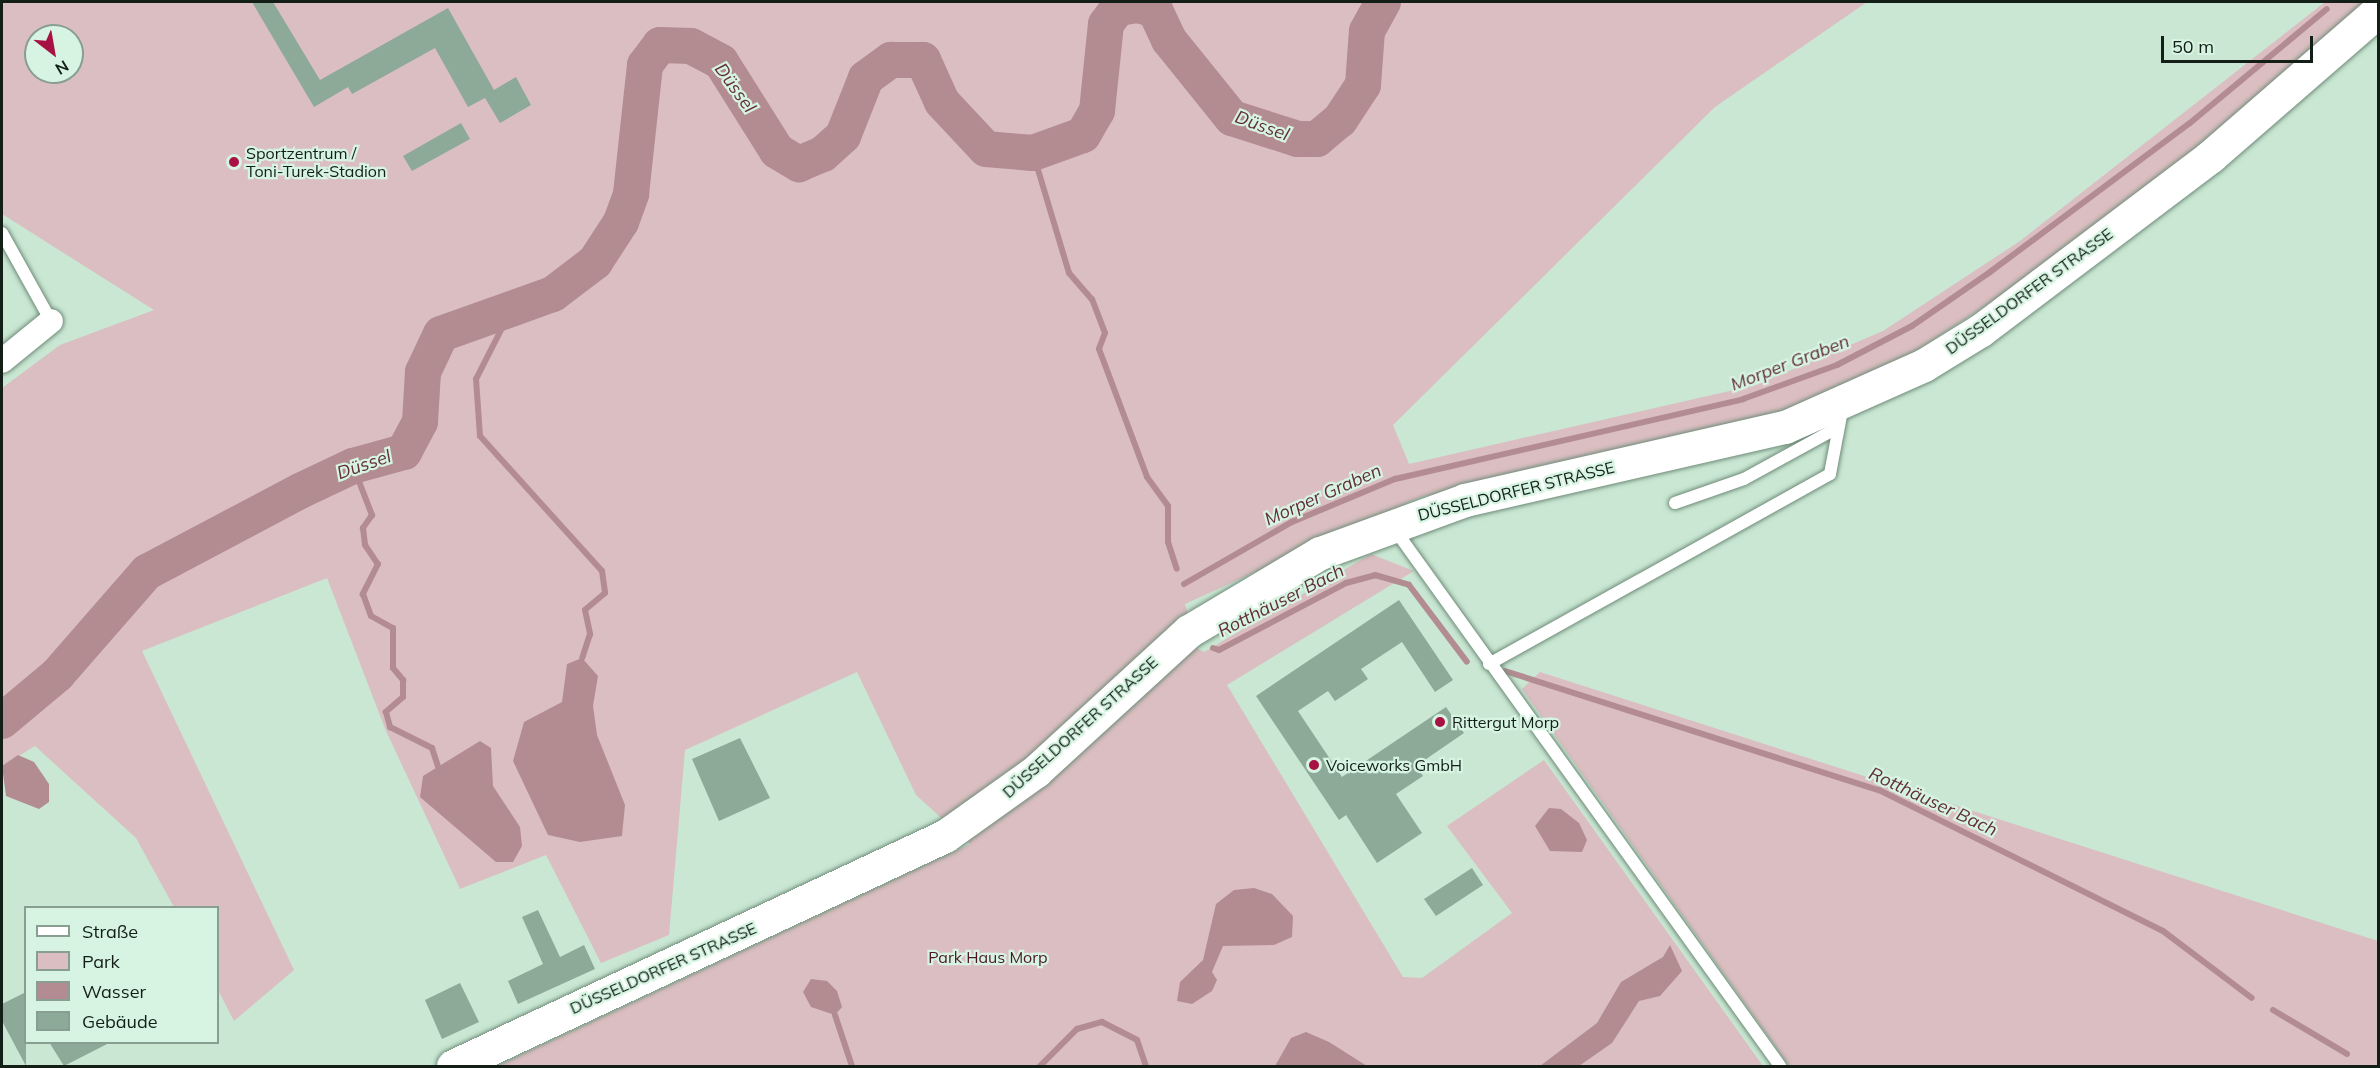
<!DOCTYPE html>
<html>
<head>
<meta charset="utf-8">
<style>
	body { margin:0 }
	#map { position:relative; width:2380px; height:1068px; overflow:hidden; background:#c9e7d3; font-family:Mulish,sans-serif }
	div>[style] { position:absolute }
	.green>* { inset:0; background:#dbbec1 }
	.water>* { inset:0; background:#b28c91 }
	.stream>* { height:6px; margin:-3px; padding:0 3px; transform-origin:3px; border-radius:3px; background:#b28c91 }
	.river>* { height:36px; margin:-18px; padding:0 18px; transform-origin:18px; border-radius:18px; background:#b28c91 }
	.building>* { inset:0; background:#8da997 }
	.roads { filter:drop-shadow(0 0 2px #6f8b79) drop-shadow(0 0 2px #6f8b79) }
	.service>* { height:12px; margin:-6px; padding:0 6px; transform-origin:6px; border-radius:6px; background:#fff }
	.minor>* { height:24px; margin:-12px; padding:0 12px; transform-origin:12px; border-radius:12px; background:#fff }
	.secondary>* { height:33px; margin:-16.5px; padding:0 16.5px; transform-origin:16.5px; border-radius:16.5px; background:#fff }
	.dots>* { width:16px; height:16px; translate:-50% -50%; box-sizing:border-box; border:3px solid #d6f4e1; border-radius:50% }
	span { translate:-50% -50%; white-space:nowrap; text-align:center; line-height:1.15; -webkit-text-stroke:4.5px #d6f4e1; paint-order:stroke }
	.poi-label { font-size:16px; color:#131e17 }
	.left { translate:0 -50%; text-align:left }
	.street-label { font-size:16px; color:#131e17 }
	.park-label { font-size:16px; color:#4b1923 }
	.water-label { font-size:18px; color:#622e37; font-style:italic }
	.frame { position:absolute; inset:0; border:3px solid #131e17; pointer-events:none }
	.legend { position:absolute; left:24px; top:906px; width:195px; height:138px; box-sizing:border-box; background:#d6f4e1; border:2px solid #889e90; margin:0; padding:8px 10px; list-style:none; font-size:18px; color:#131e17 }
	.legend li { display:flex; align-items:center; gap:12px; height:30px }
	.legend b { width:30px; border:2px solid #889e90 }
	.north { position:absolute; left:24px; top:24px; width:60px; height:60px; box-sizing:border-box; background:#d6f4e1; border:2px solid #889e90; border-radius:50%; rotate:149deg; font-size:16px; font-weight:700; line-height:24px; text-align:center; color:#131e17 }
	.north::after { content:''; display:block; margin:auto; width:21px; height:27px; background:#a81143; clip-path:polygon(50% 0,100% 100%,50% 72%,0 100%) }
	.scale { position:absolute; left:2161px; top:36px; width:152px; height:27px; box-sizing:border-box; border:3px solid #131e17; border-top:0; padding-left:8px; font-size:18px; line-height:21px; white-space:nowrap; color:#131e17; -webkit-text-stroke:4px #d6f4e1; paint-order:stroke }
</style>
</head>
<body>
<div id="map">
	<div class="green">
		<i style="clip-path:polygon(evenodd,2px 2px,1867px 2px,1715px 107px,1393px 425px,1409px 464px,1756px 385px,1883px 331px,2020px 241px,2325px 2px,2364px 2px,2217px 137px,2042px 269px,1904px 359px,1768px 419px,1421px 497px,1185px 604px,1198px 649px,1204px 652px,1371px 554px,1414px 571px,1227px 685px,1403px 977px,1422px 978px,1512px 913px,1447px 826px,1544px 760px,1763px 1066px,497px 1066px,970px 844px,916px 795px,857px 672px,685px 750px,669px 935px,601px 963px,546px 855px,460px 889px,386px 731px,327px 578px,142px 651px,294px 970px,234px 1021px,218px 990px,218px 908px,174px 907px,136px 838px,35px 746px,2px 766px,2px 388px,60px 345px,154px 310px,2px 214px,2px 2px,36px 36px,72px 36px,72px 72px,36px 72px,36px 36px)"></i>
		<i style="clip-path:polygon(1540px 672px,2378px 941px,2378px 1066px,1789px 1066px,1522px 689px)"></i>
	</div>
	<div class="water">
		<i style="clip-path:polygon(582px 658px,598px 676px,593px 706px,597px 735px,625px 805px,622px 836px,580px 842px,548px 835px,513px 761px,524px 722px,562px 702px,567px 664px)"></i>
		<i style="clip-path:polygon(480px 741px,491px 748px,493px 786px,520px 827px,522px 846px,513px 862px,496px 862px,420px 797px,423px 776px)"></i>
		<i style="clip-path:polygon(18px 755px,34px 762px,49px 784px,49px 802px,39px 809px,6px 796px,2px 766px)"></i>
		<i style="clip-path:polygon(1549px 808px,1561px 809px,1579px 823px,1587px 840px,1582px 852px,1550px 851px,1535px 826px)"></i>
		<i style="clip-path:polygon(1254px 888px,1272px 894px,1293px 916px,1292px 937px,1274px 945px,1223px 946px,1212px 972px,1217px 980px,1212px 991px,1192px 1004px,1177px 1001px,1180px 982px,1203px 960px,1216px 904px,1234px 890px)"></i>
		<i style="clip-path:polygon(1670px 945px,1682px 971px,1660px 996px,1639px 1001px,1612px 1043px,1579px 1066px,1540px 1066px,1597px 1023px,1621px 982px,1663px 957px)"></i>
		<i style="clip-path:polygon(811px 979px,827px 981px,837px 991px,842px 1007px,835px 1015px,811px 1007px,803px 992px)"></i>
		<i style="clip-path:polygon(1306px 1032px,1329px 1042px,1367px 1066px,1275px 1066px,1291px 1038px)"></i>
	</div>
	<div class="stream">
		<i style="left:1033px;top:153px;width:125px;rotate:73.3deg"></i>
		<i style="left:1069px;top:273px;width:35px;rotate:49deg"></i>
		<i style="left:1092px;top:299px;width:36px;rotate:69deg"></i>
		<i style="left:1105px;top:333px;width:17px;rotate:111deg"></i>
		<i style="left:1099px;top:349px;width:137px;rotate:69.4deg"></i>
		<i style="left:1147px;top:477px;width:36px;rotate:54deg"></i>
		<i style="left:1168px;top:506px;width:36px;rotate:90deg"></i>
		<i style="left:1168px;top:542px;width:28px;rotate:72deg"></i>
		<i style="left:501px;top:310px;width:18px;rotate:87deg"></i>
		<i style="left:502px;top:328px;width:57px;rotate:117deg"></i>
		<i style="left:476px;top:379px;width:57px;rotate:86deg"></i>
		<i style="left:480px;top:436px;width:182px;rotate:47.9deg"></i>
		<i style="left:602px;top:571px;width:22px;rotate:82deg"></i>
		<i style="left:605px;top:593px;width:26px;rotate:140deg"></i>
		<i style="left:585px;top:610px;width:25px;rotate:78deg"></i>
		<i style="left:590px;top:634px;width:25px;rotate:108deg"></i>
		<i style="left:353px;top:466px;width:53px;rotate:68.8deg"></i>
		<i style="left:372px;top:515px;width:16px;rotate:125deg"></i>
		<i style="left:363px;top:528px;width:17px;rotate:83deg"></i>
		<i style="left:365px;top:545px;width:23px;rotate:56deg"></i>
		<i style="left:378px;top:564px;width:34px;rotate:117deg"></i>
		<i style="left:363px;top:594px;width:23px;rotate:70deg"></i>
		<i style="left:371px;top:616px;width:25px;rotate:29deg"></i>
		<i style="left:393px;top:628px;width:40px;rotate:90deg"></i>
		<i style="left:393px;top:668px;width:16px;rotate:50deg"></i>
		<i style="left:403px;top:680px;width:17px;rotate:90deg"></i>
		<i style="left:403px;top:697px;width:23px;rotate:139deg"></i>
		<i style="left:386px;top:712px;width:16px;rotate:75deg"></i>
		<i style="left:390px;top:727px;width:47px;rotate:26.6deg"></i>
		<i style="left:432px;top:748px;width:20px;rotate:72deg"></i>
		<i style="left:1184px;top:584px;width:125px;rotate:-29.9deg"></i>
		<i style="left:1292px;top:522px;width:112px;rotate:-22.7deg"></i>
		<i style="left:1395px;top:479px;width:357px;rotate:-12.9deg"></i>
		<i style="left:1743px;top:399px;width:100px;rotate:-19.9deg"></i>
		<i style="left:1837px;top:365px;width:85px;rotate:-27.5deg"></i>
		<i style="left:1912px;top:326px;width:95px;rotate:-34.7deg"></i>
		<i style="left:1990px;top:272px;width:249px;rotate:-36.7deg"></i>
		<i style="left:2190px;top:123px;width:178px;rotate:-39.8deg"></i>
		<i style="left:1213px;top:648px;width:6px;rotate:18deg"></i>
		<i style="left:1219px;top:650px;width:144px;rotate:-27.8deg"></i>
		<i style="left:1346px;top:583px;width:30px;rotate:-15deg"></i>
		<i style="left:1375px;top:575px;width:35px;rotate:16deg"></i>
		<i style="left:1409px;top:585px;width:96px;rotate:53deg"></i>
		<i style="left:1505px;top:671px;width:392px;rotate:17.7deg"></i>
		<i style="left:1879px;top:790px;width:317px;rotate:26.4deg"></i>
		<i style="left:2163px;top:931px;width:111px;rotate:37deg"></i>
		<i style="left:2273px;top:1010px;width:86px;rotate:30.7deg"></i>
		<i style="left:835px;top:1015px;width:54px;rotate:71.6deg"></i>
		<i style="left:1040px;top:1066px;width:52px;rotate:-45deg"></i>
		<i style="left:1077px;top:1029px;width:26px;rotate:-16deg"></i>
		<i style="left:1102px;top:1022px;width:39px;rotate:27deg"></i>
		<i style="left:1137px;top:1040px;width:28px;rotate:71deg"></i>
	</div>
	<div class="river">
		<i style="left:2px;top:721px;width:72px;rotate:-39.9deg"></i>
		<i style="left:57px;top:675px;width:137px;rotate:-48.9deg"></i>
		<i style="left:147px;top:572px;width:173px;rotate:-27.9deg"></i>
		<i style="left:300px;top:491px;width:59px;rotate:-25.3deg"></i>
		<i style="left:353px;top:466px;width:53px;rotate:-15.4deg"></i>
		<i style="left:404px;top:452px;width:34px;rotate:-62deg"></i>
		<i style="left:420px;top:422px;width:50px;rotate:-86.6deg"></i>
		<i style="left:423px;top:372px;width:42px;rotate:-64.7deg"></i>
		<i style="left:441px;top:334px;width:119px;rotate:-19.7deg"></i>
		<i style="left:553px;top:294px;width:53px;rotate:-37.3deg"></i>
		<i style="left:595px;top:262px;width:48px;rotate:-57deg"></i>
		<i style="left:621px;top:222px;width:30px;rotate:-70deg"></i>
		<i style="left:631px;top:194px;width:130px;rotate:-83.8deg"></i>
		<i style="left:645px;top:65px;width:25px;rotate:-53deg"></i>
		<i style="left:660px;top:45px;width:31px;rotate:2deg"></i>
		<i style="left:691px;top:46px;width:34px;rotate:28deg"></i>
		<i style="left:721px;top:62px;width:105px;rotate:57.8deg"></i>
		<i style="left:777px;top:151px;width:26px;rotate:31deg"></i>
		<i style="left:799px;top:164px;width:26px;rotate:-23deg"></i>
		<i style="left:823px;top:154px;width:27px;rotate:-42deg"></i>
		<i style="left:843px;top:136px;width:62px;rotate:-68.4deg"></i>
		<i style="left:866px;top:78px;width:31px;rotate:-36deg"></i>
		<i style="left:891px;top:60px;width:32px"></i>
		<i style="left:923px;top:60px;width:46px;rotate:65.7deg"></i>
		<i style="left:942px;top:102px;width:64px;rotate:46.9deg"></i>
		<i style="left:986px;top:149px;width:47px;rotate:4.9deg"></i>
		<i style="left:1033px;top:153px;width:53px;rotate:-19.8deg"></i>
		<i style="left:1083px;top:135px;width:28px;rotate:-60deg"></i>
		<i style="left:1097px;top:111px;width:87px;rotate:-84.1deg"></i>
		<i style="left:1106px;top:24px;width:20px;rotate:-53deg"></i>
		<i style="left:1118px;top:8px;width:20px;rotate:-9deg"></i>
		<i style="left:1138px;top:5px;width:18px;rotate:16deg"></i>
		<i style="left:1155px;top:10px;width:33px;rotate:65deg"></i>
		<i style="left:1169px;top:40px;width:100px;rotate:51.1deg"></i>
		<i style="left:1232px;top:118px;width:69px;rotate:17.7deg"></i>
		<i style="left:1298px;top:139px;width:19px"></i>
		<i style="left:1317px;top:139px;width:30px;rotate:-40deg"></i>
		<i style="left:1340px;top:120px;width:42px;rotate:-56.7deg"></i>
		<i style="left:1363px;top:85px;width:54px;rotate:-85.8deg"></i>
		<i style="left:1367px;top:31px;width:33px;rotate:-61deg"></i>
	</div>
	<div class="building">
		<i style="clip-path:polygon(252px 2px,273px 2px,320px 80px,448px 8px,494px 90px,516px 77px,531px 105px,500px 123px,485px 98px,468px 107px,435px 48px,352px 94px,348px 87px,314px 107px)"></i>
		<i style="clip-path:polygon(461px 123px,470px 139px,412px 171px,403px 156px)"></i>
		<i style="clip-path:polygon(1399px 600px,1453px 680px,1435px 692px,1402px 642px,1361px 669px,1368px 679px,1335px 701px,1328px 691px,1298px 711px,1342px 777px,1446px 707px,1464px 733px,1416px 766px,1423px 776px,1396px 794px,1422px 833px,1377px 863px,1346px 815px,1339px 820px,1256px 696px)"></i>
		<i style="clip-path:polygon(740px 738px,770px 798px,719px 821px,692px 759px)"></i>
		<i style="clip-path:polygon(1472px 868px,1483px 885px,1436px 916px,1424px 899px)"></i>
		<i style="clip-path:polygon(538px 910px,560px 957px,584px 945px,595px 969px,518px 1004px,508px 981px,543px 964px,522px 917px)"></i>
		<i style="clip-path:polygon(460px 983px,479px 1022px,442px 1039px,425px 1000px)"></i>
		<i style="clip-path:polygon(26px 992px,26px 1066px,2px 1021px,2px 1004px)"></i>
		<i style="clip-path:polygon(49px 1042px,111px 1042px,64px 1066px)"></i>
	</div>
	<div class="roads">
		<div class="service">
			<i style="left:2px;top:233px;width:101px;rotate:60.9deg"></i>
			<i style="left:1675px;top:503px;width:73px;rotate:-19.2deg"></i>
			<i style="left:1744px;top:479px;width:106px;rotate:-28.7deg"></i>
			<i style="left:1393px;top:527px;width:664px;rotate:54.32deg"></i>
			<i style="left:1489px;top:664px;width:390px;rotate:-29.1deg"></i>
			<i style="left:1830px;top:474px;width:70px;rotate:-79.3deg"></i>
		</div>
		<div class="minor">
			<i style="left:2px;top:361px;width:63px;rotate:-39.2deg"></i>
		</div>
		<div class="secondary">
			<i style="left:453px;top:1066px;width:543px;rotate:-25.06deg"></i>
			<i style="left:945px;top:836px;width:112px;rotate:-35.5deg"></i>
			<i style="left:1036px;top:771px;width:207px;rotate:-42.5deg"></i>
			<i style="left:1189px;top:631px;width:152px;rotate:-30.8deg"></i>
			<i style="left:1320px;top:553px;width:154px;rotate:-20.1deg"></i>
			<i style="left:1465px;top:500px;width:328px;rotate:-12.9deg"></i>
			<i style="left:1785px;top:427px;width:152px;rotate:-24deg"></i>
			<i style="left:1924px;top:365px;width:67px;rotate:-31.6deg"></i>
			<i style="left:1981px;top:330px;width:288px;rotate:-37.1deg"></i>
			<i style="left:2211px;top:156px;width:221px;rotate:-41deg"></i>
		</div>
	</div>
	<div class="dots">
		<i style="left:234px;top:162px;background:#a81143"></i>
		<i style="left:1440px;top:722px;background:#a81143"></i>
		<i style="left:1314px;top:765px;background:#a81143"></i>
	</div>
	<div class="poi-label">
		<span class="left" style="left:246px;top:162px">Sportzentrum /<br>Toni-Turek-Stadion</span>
		<span class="left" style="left:1452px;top:722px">Rittergut Morp</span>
		<span class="left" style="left:1326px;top:765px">Voiceworks GmbH</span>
	</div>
	<div class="street-label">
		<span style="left:2029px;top:291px;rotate:-36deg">DÜSSELDORFER STRASSE</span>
		<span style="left:1516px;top:491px;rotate:-14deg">DÜSSELDORFER STRASSE</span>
		<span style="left:1080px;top:727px;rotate:-42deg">DÜSSELDORFER STRASSE</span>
		<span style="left:663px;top:968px;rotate:-24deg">DÜSSELDORFER STRASSE</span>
	</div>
	<div class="park-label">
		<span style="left:988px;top:957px">Park Haus Morp</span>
	</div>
	<div class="water-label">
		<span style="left:735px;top:88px;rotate:54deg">Düssel</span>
		<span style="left:1262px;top:126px;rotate:20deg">Düssel</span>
		<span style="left:1790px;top:363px;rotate:-21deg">Morper Graben</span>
		<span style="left:364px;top:465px;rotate:-19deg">Düssel</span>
		<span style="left:1323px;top:495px;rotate:-24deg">Morper Graben</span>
		<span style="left:1281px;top:601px;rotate:-27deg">Rotthäuser Bach</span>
		<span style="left:1933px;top:802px;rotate:25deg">Rotthäuser Bach</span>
	</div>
	<div class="frame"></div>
	<ul class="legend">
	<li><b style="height:8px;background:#fff"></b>Straße</li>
	<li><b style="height:16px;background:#dbbec1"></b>Park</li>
	<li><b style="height:16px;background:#b28c91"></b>Wasser</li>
	<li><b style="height:16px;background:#8da997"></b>Gebäude</li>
	</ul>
	<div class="north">N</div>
	<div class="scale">50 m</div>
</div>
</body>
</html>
